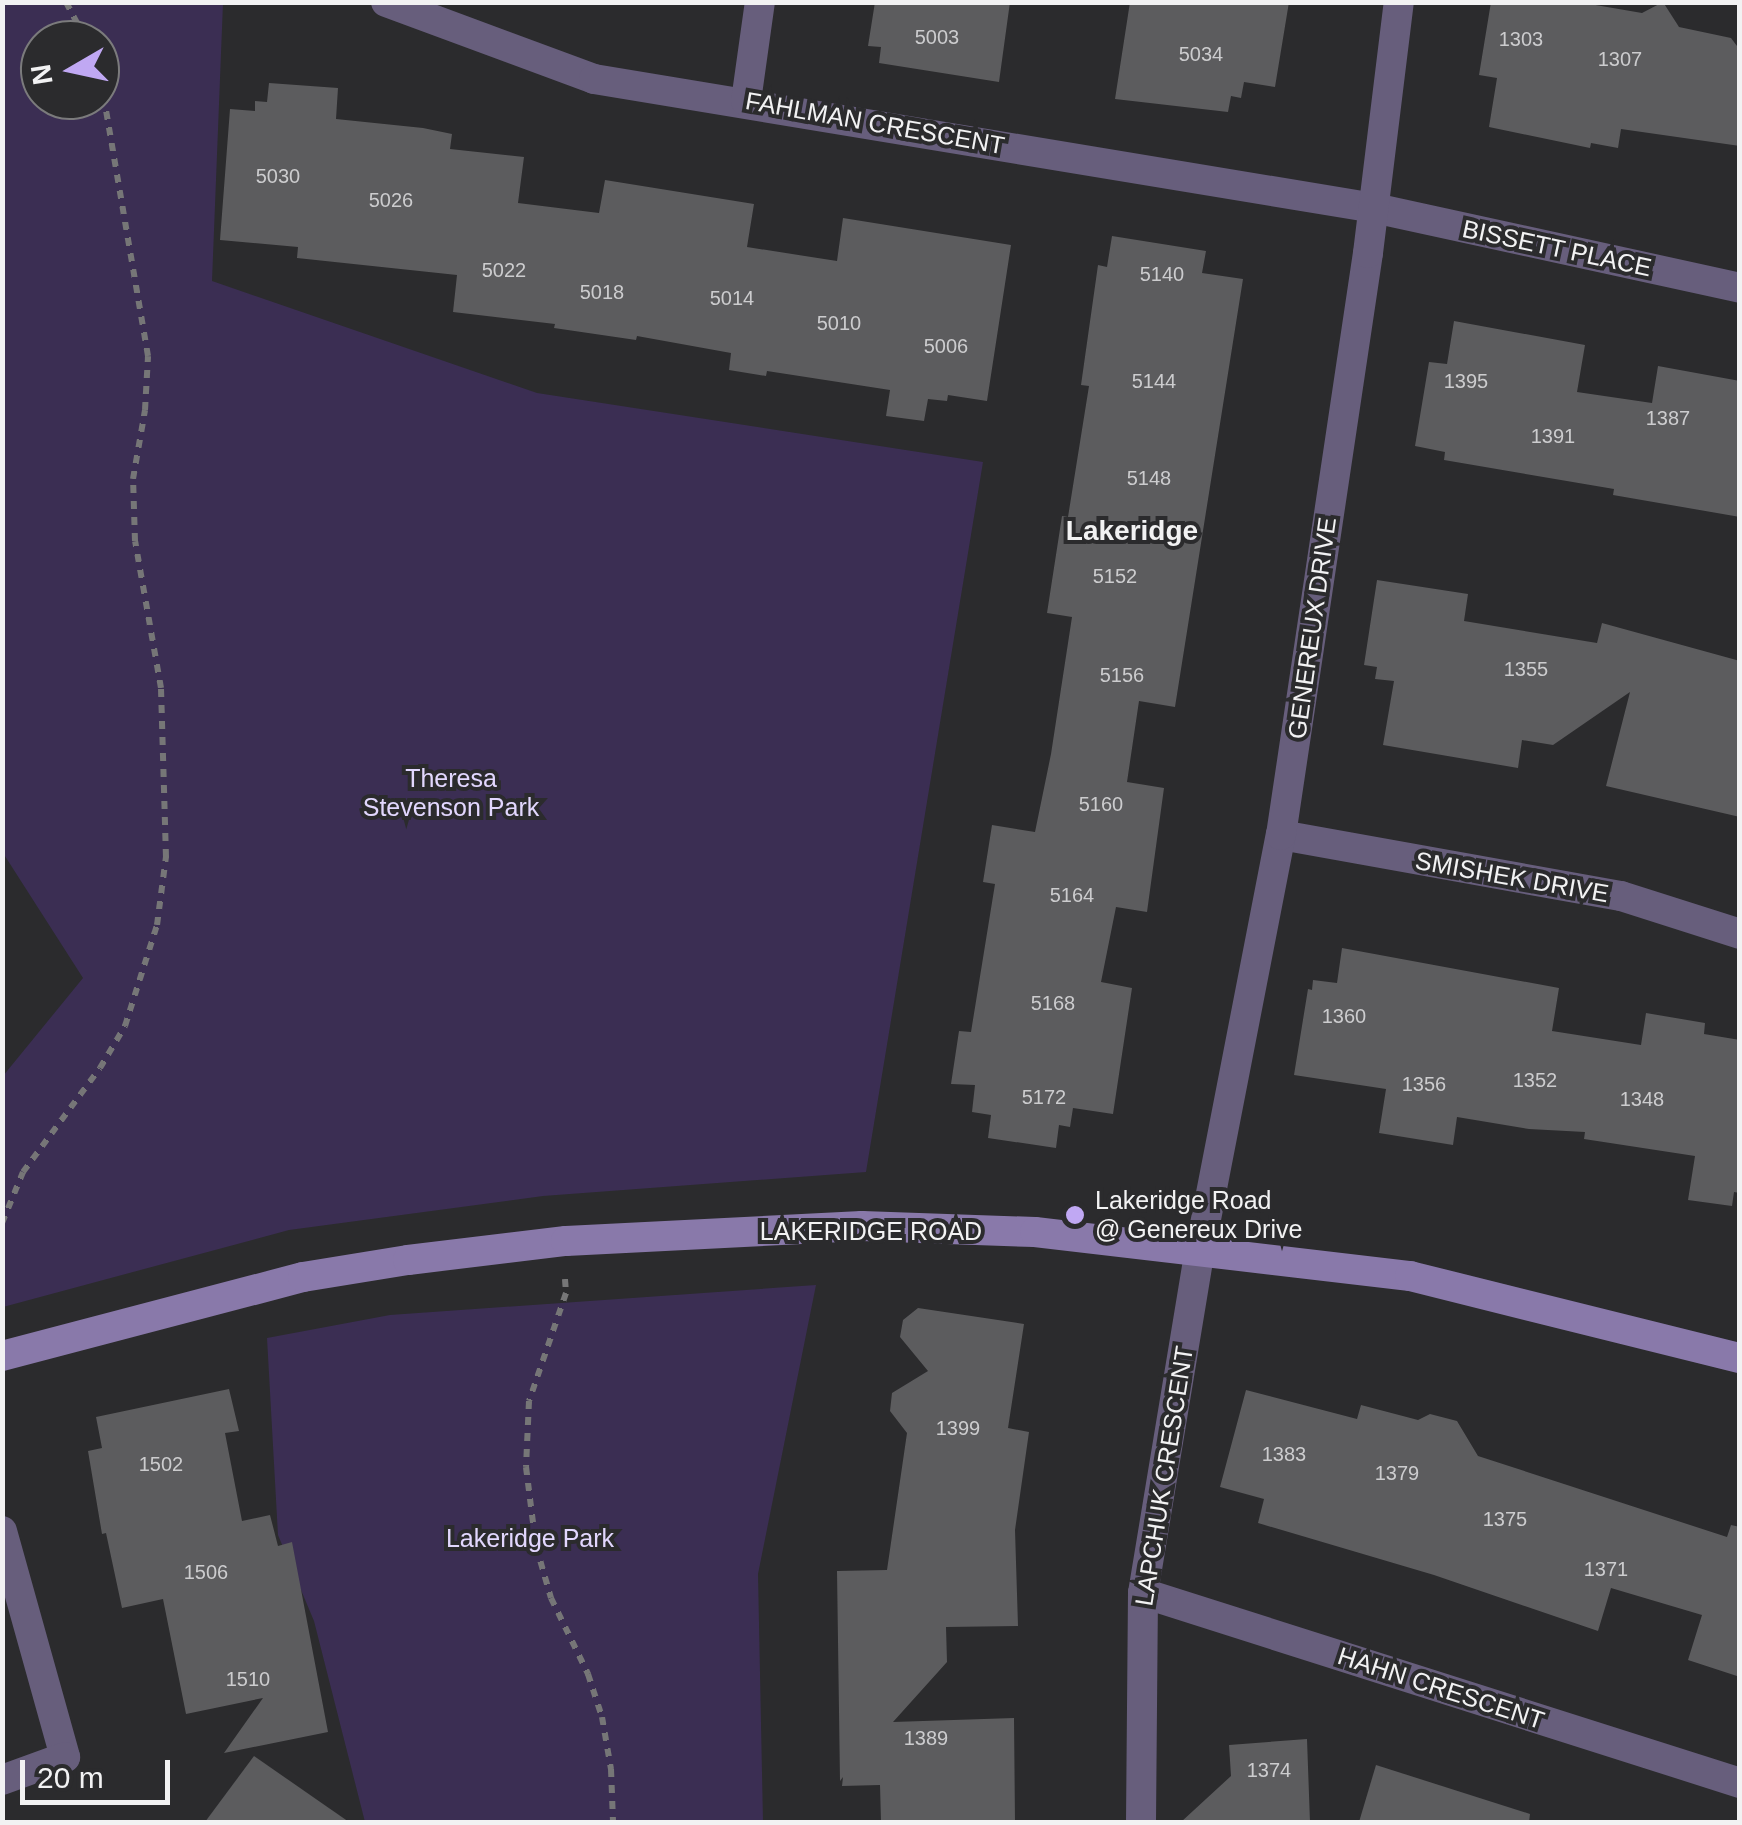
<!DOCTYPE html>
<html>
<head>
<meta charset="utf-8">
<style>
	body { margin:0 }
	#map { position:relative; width:1742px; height:1825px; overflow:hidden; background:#2b2b2d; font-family:Arial,sans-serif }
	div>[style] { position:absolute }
	.green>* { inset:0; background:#3b2e53 }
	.building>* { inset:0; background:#5c5c5e }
	.path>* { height:6px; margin-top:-3px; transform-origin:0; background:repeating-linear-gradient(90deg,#767677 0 8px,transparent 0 16px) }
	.street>* { height:30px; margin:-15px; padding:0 15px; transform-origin:15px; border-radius:15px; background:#675e7c }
	.secondary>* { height:30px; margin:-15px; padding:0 15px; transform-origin:15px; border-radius:15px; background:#8979aa }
	.dots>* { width:28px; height:28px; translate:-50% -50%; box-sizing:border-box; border:5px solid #2b2b2d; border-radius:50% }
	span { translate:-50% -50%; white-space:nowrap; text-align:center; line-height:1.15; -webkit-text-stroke:8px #2b2b2d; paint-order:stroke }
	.number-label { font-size:20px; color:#ccccce }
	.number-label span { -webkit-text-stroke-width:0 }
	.street-label { font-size:25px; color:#f2f2f3 }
	.park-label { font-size:25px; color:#e2d7fe }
	.poi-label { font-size:25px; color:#f2f2f3 }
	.left { translate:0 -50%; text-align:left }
	.neighbourhood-label { font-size:28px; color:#f2f2f3; font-weight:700 }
	.frame { position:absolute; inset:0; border:5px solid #f2f2f3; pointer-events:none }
	.north { position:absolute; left:20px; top:20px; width:100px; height:100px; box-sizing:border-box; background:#2b2b2d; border:2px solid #7b7b7c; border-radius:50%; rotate:261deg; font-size:28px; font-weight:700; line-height:40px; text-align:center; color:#f2f2f3 }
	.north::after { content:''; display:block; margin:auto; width:35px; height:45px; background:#c0a8f3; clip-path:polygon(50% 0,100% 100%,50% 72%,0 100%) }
	.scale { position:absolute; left:20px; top:1760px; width:150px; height:45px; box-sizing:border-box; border:5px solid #f2f2f3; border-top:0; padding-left:12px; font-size:30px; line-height:35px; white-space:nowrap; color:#f2f2f3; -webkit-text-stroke:8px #2b2b2d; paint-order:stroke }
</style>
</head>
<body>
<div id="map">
	<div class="green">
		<i style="clip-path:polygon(evenodd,3px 2px,223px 3px,212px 281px,537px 393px,983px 462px,866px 1172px,543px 1196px,289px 1230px,3px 1307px,3px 1076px,83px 978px,3px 853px,3px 2px,40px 40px,100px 40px,100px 100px,40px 100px,40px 40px)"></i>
		<i style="clip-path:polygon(816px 1285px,758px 1574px,763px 1822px,365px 1822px,314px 1621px,278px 1535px,267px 1338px,390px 1315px)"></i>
	</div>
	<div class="building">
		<i style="clip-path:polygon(875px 2px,1010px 2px,999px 82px,879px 63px,881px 47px,868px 46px)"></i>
		<i style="clip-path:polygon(1130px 2px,1289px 2px,1275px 87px,1244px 82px,1241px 98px,1231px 96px,1228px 112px,1115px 99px)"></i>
		<i style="clip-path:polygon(1491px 2px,1578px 2px,1642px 13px,1663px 2px,1679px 27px,1731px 38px,1740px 50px,1740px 146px,1621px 129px,1618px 148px,1591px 143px,1590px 148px,1489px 127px,1497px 78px,1479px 75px)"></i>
		<i style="clip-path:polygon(269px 83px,338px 88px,336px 119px,423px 128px,452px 134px,450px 149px,524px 157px,518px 203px,599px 213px,605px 180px,754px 204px,747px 247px,837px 261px,843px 218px,1011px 245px,987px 401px,948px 395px,947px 401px,928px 399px,924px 421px,886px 416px,890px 390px,767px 371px,766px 376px,729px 370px,731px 353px,637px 336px,636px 340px,554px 328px,555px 324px,453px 312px,457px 275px,297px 258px,298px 247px,220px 240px,230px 109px,255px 111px,255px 101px,267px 102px)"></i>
		<i style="clip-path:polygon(1112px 236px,1206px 251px,1202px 273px,1243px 279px,1175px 707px,1139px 701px,1127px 782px,1164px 788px,1147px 912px,1116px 907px,1101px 982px,1132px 988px,1113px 1114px,1073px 1108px,1070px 1127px,1059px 1125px,1056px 1148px,988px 1138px,991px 1115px,972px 1112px,975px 1085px,951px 1084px,959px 1031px,971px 1032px,995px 884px,983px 882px,992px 825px,1035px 832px,1051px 754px,1072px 617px,1047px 613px,1062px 516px,1068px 517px,1089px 386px,1081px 385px,1098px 265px,1107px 267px)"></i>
		<i style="clip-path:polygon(1454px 321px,1585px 345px,1577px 392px,1652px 403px,1658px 366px,1740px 381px,1740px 517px,1613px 495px,1614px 489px,1444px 460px,1445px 452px,1415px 446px,1429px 362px,1447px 364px)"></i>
		<i style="clip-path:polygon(1377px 580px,1468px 594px,1464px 621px,1597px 643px,1602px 623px,1740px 661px,1740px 817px,1606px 786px,1630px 692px,1553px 745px,1522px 740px,1518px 768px,1383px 745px,1394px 681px,1375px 679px,1377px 667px,1364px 665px)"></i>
		<i style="clip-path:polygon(1342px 948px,1559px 988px,1552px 1031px,1641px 1045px,1646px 1013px,1705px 1023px,1704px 1034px,1740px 1040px,1740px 1193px,1734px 1192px,1732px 1206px,1688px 1200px,1695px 1156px,1584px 1139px,1585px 1132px,1529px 1129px,1457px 1117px,1453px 1145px,1379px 1133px,1386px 1089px,1294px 1075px,1308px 989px,1312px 990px,1313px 980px,1337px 983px)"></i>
		<i style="clip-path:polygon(918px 1308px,1024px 1324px,1008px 1428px,1029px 1432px,1015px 1530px,1018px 1626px,946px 1627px,947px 1662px,893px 1722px,1014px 1718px,1015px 1822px,881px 1822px,880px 1785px,842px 1786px,843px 1777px,840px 1781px,837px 1571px,887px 1570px,907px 1433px,890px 1411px,892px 1393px,928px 1371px,900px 1337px,903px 1320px)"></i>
		<i style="clip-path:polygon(229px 1389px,239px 1431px,225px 1433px,242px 1521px,270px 1515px,278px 1546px,292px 1542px,328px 1732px,224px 1753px,263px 1698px,186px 1714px,163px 1599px,122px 1608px,106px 1533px,102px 1534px,88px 1451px,102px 1448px,96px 1417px)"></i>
		<i style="clip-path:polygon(1246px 1390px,1357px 1419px,1361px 1405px,1418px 1420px,1430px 1414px,1457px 1421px,1478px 1456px,1727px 1537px,1731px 1525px,1740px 1527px,1740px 1677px,1688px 1660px,1702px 1615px,1611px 1588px,1598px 1631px,1434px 1575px,1258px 1523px,1264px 1499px,1220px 1487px)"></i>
		<i style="clip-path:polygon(1307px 1739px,1310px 1822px,1181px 1822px,1231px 1776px,1229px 1745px)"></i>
		<i style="clip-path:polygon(254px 1756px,349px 1822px,205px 1822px)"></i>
		<i style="clip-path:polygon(1376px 1765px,1530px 1814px,1529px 1822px,1359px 1822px)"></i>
	</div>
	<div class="path">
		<i style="left:66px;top:2px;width:43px;rotate:62.2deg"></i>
		<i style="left:2px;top:1223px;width:55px;rotate:-67.6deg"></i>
		<i style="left:23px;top:1172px;width:129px;rotate:-53.5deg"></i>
		<i style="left:100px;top:1068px;width:49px;rotate:-59.2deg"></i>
		<i style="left:125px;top:1026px;width:106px;rotate:-72.4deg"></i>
		<i style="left:157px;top:925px;width:69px;rotate:-82.5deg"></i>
		<i style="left:166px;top:857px;width:169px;rotate:-91.7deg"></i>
		<i style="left:161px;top:688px;width:149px;rotate:-100deg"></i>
		<i style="left:135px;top:541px;width:62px;rotate:-91.8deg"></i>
		<i style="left:133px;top:479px;width:70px;rotate:-80.1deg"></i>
		<i style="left:145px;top:410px;width:54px;rotate:-86.8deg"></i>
		<i style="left:148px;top:356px;width:286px;rotate:-99.7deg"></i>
		<i style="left:565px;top:1279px;width:14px;rotate:86deg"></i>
		<i style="left:566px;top:1293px;width:114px;rotate:108.9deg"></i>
		<i style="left:529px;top:1401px;width:66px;rotate:92.6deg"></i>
		<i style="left:526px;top:1467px;width:80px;rotate:82.8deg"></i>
		<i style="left:536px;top:1546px;width:54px;rotate:73.9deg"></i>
		<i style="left:551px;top:1598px;width:85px;rotate:64deg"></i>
		<i style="left:588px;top:1674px;width:45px;rotate:72deg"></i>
		<i style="left:602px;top:1717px;width:53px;rotate:80.2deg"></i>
		<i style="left:611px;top:1769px;width:53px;rotate:87.8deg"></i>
	</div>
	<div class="street">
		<i style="left:386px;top:2px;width:222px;rotate:20.3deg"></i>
		<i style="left:594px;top:79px;width:791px;rotate:9.39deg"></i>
		<i style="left:1374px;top:208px;width:375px;rotate:12.3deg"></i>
		<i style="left:746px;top:101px;width:100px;rotate:-82deg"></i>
		<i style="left:1281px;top:835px;width:345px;rotate:10.2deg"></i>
		<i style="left:1621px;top:896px;width:125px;rotate:17.7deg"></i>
		<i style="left:2px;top:1531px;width:235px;rotate:74.4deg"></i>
		<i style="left:65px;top:1757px;width:67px;rotate:159.9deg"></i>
		<i style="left:1143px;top:1593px;width:627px;rotate:17.65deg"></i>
		<i style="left:1141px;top:1822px;width:229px;rotate:-89.5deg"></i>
		<i style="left:1143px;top:1593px;width:348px;rotate:-80.6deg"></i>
		<i style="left:1200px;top:1250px;width:423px;rotate:-79deg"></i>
		<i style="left:1281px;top:835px;width:588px;rotate:-81.5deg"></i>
		<i style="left:1368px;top:253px;width:253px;rotate:-83deg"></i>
	</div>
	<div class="secondary">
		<i style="left:2px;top:1356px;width:311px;rotate:-14.7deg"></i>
		<i style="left:303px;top:1277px;width:106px;rotate:-9.2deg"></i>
		<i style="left:408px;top:1260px;width:159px;rotate:-6.9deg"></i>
		<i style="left:566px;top:1241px;width:296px;rotate:-2.9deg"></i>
		<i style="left:862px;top:1226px;width:173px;rotate:2deg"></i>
		<i style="left:1035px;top:1232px;width:378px;rotate:6.7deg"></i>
		<i style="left:1410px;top:1276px;width:340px;rotate:14deg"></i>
	</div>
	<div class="dots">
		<i style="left:1075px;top:1215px;background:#c0a8f3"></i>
	</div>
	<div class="number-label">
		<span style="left:937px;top:37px">5003</span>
		<span style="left:1521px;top:39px">1303</span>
		<span style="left:1201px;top:54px">5034</span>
		<span style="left:1620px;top:59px">1307</span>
		<span style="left:278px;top:176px">5030</span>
		<span style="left:391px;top:200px">5026</span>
		<span style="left:504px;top:270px">5022</span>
		<span style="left:1162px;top:274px">5140</span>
		<span style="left:602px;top:292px">5018</span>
		<span style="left:732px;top:298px">5014</span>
		<span style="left:839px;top:323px">5010</span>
		<span style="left:946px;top:346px">5006</span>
		<span style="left:1154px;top:381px">5144</span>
		<span style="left:1466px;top:381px">1395</span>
		<span style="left:1668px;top:418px">1387</span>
		<span style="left:1553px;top:436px">1391</span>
		<span style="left:1149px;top:478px">5148</span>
		<span style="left:1115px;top:576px">5152</span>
		<span style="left:1526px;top:669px">1355</span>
		<span style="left:1122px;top:675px">5156</span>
		<span style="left:1101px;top:804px">5160</span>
		<span style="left:1072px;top:895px">5164</span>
		<span style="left:1053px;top:1003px">5168</span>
		<span style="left:1344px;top:1016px">1360</span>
		<span style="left:1535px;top:1080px">1352</span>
		<span style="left:1424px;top:1084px">1356</span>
		<span style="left:1044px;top:1097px">5172</span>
		<span style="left:1642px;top:1099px">1348</span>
		<span style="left:958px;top:1428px">1399</span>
		<span style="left:1284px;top:1454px">1383</span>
		<span style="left:161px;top:1464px">1502</span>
		<span style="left:1397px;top:1473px">1379</span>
		<span style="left:1505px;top:1519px">1375</span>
		<span style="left:1606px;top:1569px">1371</span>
		<span style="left:206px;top:1572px">1506</span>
		<span style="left:248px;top:1679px">1510</span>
		<span style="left:926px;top:1738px">1389</span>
		<span style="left:1269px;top:1770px">1374</span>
	</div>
	<div class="street-label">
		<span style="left:875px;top:123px;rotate:10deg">FAHLMAN CRESCENT</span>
		<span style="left:1557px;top:248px;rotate:12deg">BISSETT PLACE</span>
		<span style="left:1312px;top:628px;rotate:-82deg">GENEREUX DRIVE</span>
		<span style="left:1512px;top:877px;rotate:10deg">SMISHEK DRIVE</span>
		<span style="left:871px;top:1231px">LAKERIDGE ROAD</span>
		<span style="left:1164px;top:1476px;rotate:-81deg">LAPCHUK CRESCENT</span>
		<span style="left:1441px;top:1688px;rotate:18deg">HAHN CRESCENT</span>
	</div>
	<div class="park-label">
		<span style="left:451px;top:793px">Theresa<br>Stevenson Park</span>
		<span style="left:530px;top:1538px">Lakeridge Park</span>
	</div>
	<div class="poi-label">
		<span class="left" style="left:1095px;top:1215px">Lakeridge Road<br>@ Genereux Drive</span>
	</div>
	<div class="neighbourhood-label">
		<span style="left:1132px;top:531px">Lakeridge</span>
	</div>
	<div class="frame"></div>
	<div class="north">N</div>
	<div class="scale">20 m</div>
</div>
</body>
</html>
